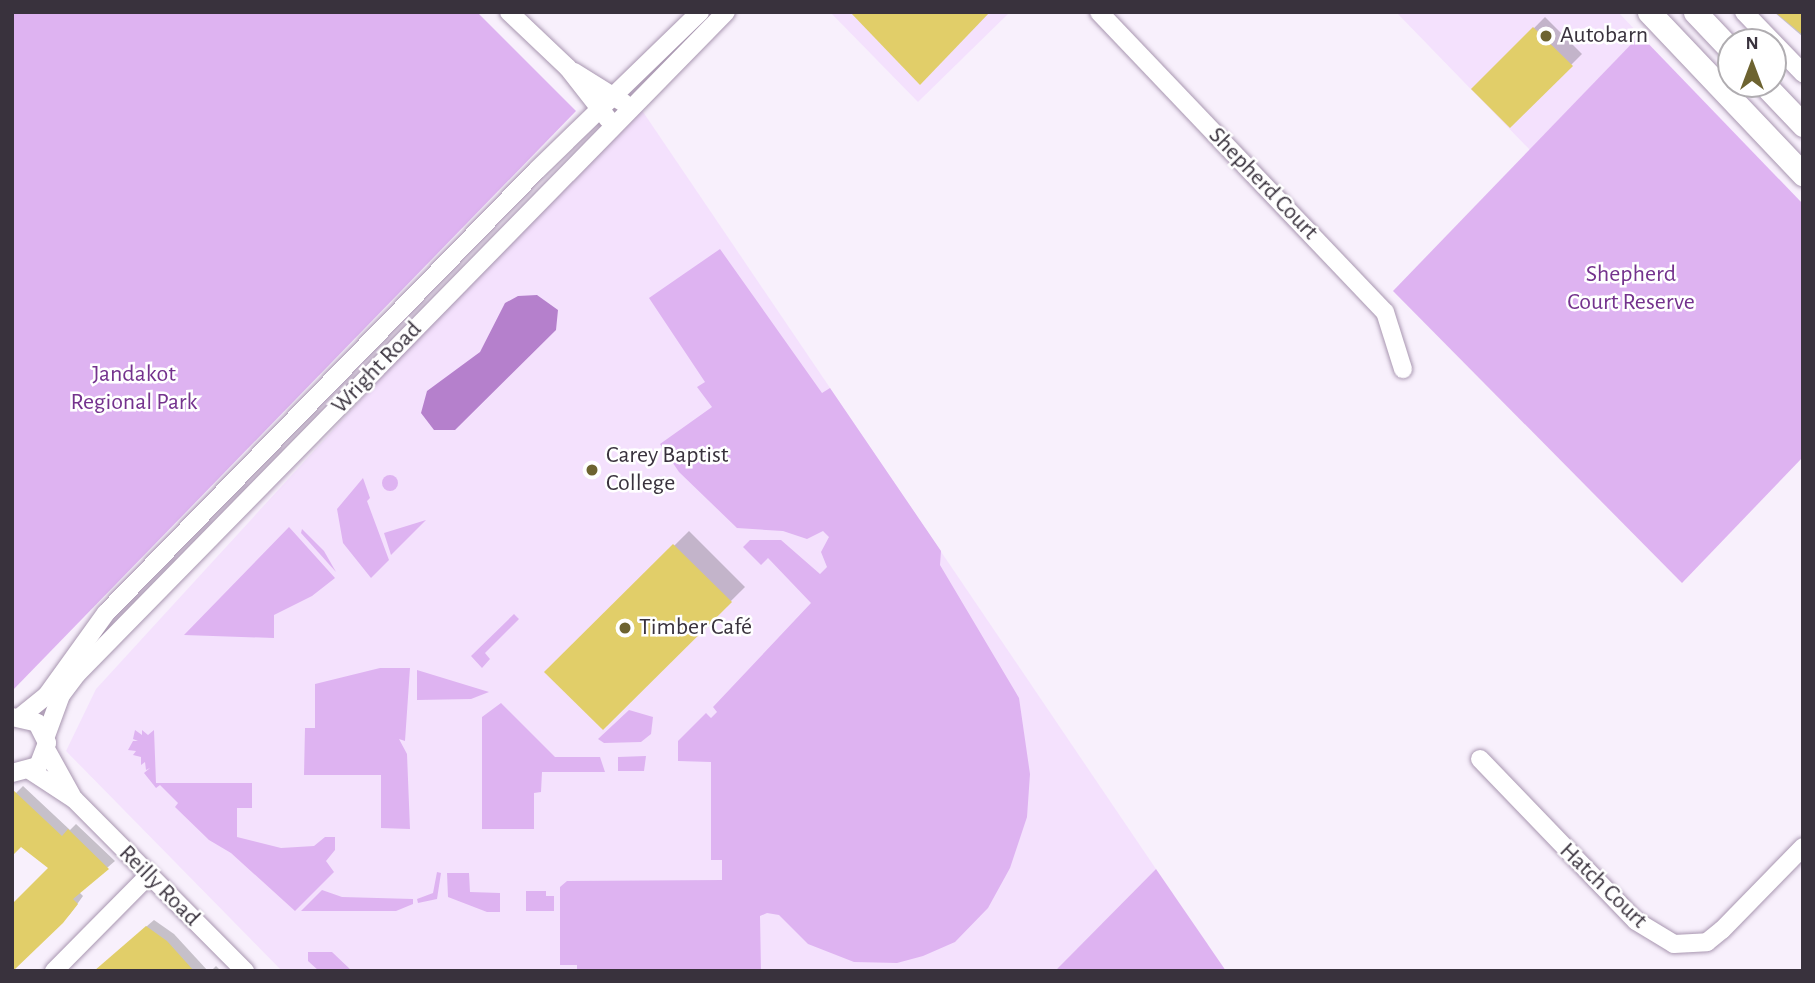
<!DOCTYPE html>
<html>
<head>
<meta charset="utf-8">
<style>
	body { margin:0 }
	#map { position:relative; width:1815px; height:983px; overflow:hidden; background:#f8f0fc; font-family:"Alegreya Sans",sans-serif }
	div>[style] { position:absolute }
	.built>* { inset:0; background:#f4e1fd }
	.green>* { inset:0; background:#deb3f1 }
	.round { border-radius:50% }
	.water>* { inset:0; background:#b580cc }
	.shadow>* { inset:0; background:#0003 }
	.building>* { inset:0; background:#e1ce69 }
	.roads { filter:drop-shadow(0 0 2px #a896b0) drop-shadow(0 0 2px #a896b0) }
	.minor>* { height:18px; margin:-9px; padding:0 9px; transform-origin:9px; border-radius:9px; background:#fff }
	.major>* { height:23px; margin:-11.5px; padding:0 11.5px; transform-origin:11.5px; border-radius:11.5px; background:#fff }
	.dots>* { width:19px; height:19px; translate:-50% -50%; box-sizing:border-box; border:4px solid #fff; border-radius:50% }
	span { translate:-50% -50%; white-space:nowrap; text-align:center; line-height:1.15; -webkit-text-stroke:5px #fff; paint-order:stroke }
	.poi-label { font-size:24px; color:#39323d }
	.left { translate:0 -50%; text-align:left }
	.street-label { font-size:24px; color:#39323d }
	.park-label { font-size:24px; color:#74328d }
	.frame { position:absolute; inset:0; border:14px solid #39323d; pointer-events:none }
	.north { position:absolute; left:1717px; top:28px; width:70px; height:70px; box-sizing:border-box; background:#fff; border:2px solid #b0adb1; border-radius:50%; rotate:0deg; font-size:19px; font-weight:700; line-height:28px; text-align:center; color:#39323d }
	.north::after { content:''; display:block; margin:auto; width:24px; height:32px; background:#6d6330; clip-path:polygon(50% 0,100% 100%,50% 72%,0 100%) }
</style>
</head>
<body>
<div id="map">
	<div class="built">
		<i style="clip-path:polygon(830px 12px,1010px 12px,918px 102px)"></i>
		<i style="clip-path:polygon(1396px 12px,1618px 12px,1640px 35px,1530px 150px)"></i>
		<i style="clip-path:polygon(635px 100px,1156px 869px,1055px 971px,282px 971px,66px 751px,96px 689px)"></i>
	</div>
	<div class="green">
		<i style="clip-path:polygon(12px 12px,477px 12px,576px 111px,12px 691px)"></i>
		<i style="clip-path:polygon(1640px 35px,1803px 204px,1803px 457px,1682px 583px,1393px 291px)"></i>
		<i style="clip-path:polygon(720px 249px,822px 393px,830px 388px,941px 551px,940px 565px,1019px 698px,1030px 774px,1027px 817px,1010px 868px,988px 908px,955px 942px,923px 956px,897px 963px,854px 962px,808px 944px,779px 915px,767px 913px,760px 916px,761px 971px,577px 971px,577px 965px,560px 965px,560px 887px,567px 881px,722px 880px,722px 860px,711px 860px,711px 762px,678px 761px,678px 741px,706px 713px,711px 718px,717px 712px,713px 707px,811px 603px,768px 558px,761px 565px,743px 547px,750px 540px,781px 540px,820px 574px,827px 567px,821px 552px,829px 537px,823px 531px,807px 539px,783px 531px,737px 528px,679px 472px,660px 444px,712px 407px,697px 387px,705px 382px,649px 298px)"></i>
		<i class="round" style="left:382px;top:475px;width:16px;height:16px"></i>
		<i style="clip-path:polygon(363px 478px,370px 498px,367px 501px,389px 560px,371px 578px,343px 543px,337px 509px)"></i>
		<i style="clip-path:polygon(426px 520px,391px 555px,384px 533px)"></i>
		<i style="clip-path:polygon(289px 527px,335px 578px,312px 596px,274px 615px,274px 638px,184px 635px)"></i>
		<i style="clip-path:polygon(302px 529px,324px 551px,336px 572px,301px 533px)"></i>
		<i style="clip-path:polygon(514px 614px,519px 619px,485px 653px,490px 659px,482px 668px,471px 656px)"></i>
		<i style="clip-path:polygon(380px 668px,410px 668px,405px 741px,399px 739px,407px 754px,410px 829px,381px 828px,381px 775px,304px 775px,305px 728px,315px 728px,315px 684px)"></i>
		<i style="clip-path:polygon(417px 670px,489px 692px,471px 699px,417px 700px)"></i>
		<i style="clip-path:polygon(501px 703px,555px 757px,600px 757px,605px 772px,542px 772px,541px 792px,534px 793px,534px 829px,482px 829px,482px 717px)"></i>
		<i style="clip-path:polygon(629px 710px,653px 717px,651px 734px,641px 742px,604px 743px,598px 739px)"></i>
		<i style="clip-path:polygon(135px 730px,142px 735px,142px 730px,148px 735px,154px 730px,156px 783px,252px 783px,252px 808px,237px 808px,237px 837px,281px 848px,314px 846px,325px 837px,335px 837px,335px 850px,326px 861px,334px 872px,295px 911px,231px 853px,209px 840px,175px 807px,178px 803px,160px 785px,156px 788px,144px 773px,150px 768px,146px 770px,145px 762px,141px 765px,141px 757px,133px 755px,136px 751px,128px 750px,133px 741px,138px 741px,133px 739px)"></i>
		<i style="clip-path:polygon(646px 756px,644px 771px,618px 771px,618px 757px)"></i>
		<i style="clip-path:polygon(1156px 869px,1226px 971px,1055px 971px)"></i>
		<i style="clip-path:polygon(437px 872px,441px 873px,437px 899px,418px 903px,417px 899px,433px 893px)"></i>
		<i style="clip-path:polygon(447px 873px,469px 873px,470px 892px,500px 893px,500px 912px,487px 912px,448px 897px)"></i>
		<i style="clip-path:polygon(322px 890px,342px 897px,413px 899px,413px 904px,396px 911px,301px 911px)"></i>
		<i style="clip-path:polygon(526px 891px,546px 891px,546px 896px,554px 896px,554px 911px,526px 911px)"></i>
		<i style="clip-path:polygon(308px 952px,332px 952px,352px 971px,319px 971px,308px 961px)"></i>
	</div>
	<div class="water">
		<i style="clip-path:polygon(537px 295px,558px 310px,556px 330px,455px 430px,434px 430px,421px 413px,427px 391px,480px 352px,505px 303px,518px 296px)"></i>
	</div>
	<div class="shadow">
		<i style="clip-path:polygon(1774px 12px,1803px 12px,1803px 37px)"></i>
		<i style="clip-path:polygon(1545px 17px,1582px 54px,1510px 126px,1474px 89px)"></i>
		<i style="clip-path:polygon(689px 531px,745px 587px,603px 728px,547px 672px)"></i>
		<i style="clip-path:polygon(23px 786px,70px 830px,76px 824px,115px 861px,79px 892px,83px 896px,70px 914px,12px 971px,12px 905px,51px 868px,21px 845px,12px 797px)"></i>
		<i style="clip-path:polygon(154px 920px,174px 934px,208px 971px,95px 971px)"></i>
		<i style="clip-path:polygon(216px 966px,221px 971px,211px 971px)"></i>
	</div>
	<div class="building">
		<i style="clip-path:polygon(850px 12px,990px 12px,920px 85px)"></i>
		<i style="clip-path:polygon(1775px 12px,1803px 12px,1803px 35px)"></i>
		<i style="clip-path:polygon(1533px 27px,1573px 66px,1510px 128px,1471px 89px)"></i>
		<i style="clip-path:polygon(673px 544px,732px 602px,603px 730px,544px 672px)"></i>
		<i style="clip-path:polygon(12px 789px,62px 836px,68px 829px,109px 869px,73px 899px,78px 904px,63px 923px,13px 971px,12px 904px,48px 868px,21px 847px,12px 856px)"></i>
		<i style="clip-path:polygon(146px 926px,167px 941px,194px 971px,94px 971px)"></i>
	</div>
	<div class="roads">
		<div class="minor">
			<i style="left:509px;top:12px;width:81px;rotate:43.5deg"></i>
			<i style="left:568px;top:68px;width:65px;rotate:51.9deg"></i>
			<i style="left:1099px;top:12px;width:414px;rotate:46.4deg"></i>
			<i style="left:1385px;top:312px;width:60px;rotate:72.5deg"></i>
			<i style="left:1744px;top:12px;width:85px;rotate:46deg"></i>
			<i style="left:574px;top:72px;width:59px;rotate:31.8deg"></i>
			<i style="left:12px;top:717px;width:26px;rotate:13deg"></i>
			<i style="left:37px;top:723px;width:22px;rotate:63deg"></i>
			<i style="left:47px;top:743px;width:25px;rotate:111deg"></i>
			<i style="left:38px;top:766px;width:27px;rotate:165deg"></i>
			<i style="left:20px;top:717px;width:35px;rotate:-39deg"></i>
			<i style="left:47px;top:695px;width:101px;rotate:-54.3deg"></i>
			<i style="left:106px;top:613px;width:618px;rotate:-45.79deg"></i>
			<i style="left:537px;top:170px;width:227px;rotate:-44.1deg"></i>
			<i style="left:46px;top:736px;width:44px;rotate:-69.9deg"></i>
			<i style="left:61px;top:695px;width:26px;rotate:-53deg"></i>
			<i style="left:77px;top:674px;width:927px;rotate:-45.57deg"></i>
			<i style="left:47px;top:751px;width:51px;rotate:60.9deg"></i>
			<i style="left:1480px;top:759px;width:225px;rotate:46.1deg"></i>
			<i style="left:1636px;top:921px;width:44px;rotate:31.2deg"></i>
			<i style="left:1674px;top:944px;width:33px;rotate:-3deg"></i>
			<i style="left:1707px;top:942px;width:19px;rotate:-39deg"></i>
			<i style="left:1722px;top:930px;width:116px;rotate:-45.7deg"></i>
			<i style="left:31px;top:771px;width:51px;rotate:33.1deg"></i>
			<i style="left:74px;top:799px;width:243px;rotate:45.2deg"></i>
			<i style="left:54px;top:971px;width:134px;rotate:-45.3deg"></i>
		</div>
		<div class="major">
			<i style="left:1649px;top:12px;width:224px;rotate:46.5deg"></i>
			<i style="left:1695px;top:12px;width:52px;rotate:46.5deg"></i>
			<i style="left:1764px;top:84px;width:57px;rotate:46.4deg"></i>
		</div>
	</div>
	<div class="dots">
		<i style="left:1546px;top:36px;background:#6d6330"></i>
		<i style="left:592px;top:470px;background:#6d6330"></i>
		<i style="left:625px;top:628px;background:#6d6330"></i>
	</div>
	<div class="poi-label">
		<span class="left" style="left:1560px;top:36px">Autobarn</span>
		<span class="left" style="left:606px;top:470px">Carey Baptist<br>College</span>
		<span class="left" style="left:639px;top:628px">Timber Café</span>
	</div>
	<div class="street-label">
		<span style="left:1263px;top:184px;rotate:46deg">Shepherd Court</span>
		<span style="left:377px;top:368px;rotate:-46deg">Wright Road</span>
		<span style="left:159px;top:886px;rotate:45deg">Reilly Road</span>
		<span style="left:1603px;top:886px;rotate:44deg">Hatch Court</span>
	</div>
	<div class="park-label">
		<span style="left:1631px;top:289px">Shepherd<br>Court Reserve</span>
		<span style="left:134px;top:389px">Jandakot<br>Regional Park</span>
	</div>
	<div class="frame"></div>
	<div class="north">N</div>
</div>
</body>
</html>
